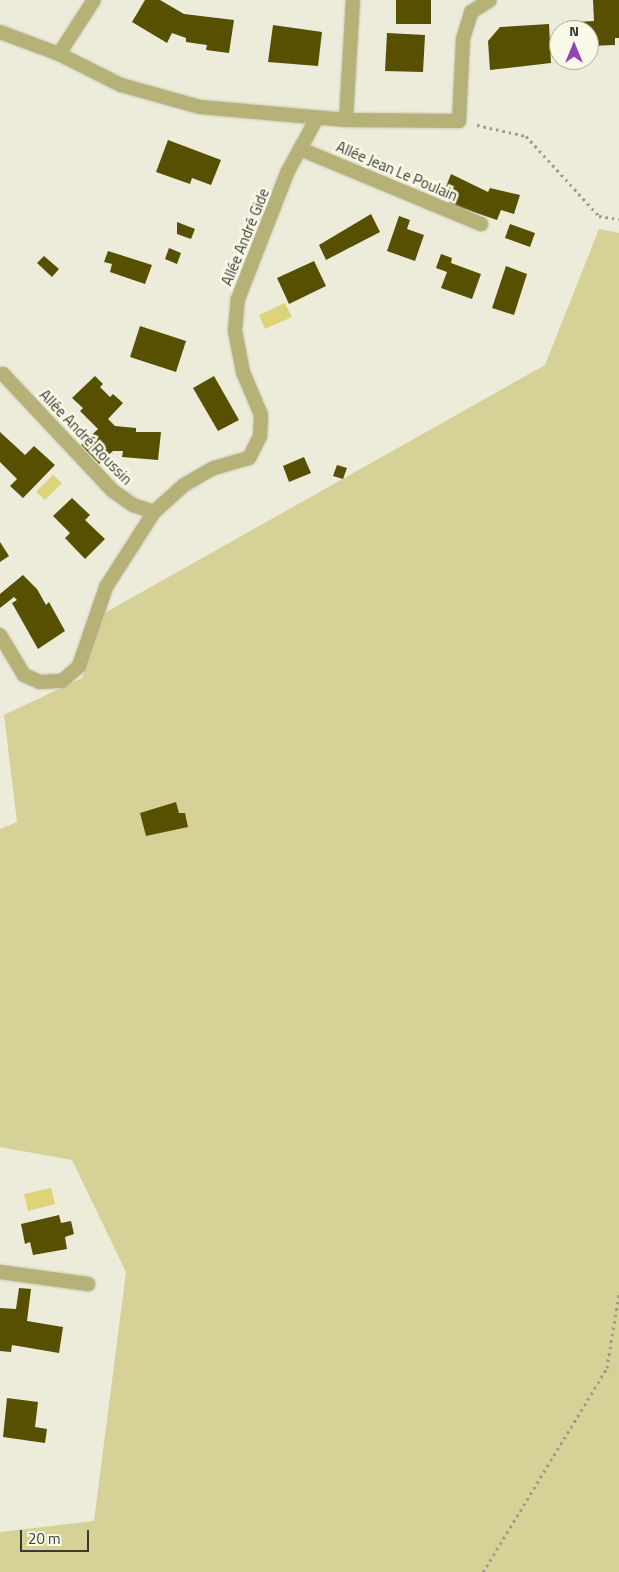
<!DOCTYPE html>
<html>
<head>
<meta charset="utf-8">
<style>
	body { margin:0 }
	#map { position:relative; width:619px; height:1572px; overflow:hidden; background:#edecda; font-family:"Titillium Web",sans-serif }
	div>[style] { position:absolute }
	.green>* { inset:0; background:#d6d196 }
	.water>* { inset:0; background:#ddd47a }
	.building>* { inset:0; background:#575000 }
	.path>* { height:3px; margin-top:-1.5px; transform-origin:0; background:repeating-linear-gradient(90deg,#9b9a8d 0 2.5px,transparent 0 6.5px) }
	.roads { filter:drop-shadow(0 0 1px #c9c8b8) drop-shadow(0 0 1px #c9c8b8) }
	.minor>* { height:14px; margin:-7px; padding:0 7px; transform-origin:7px; border-radius:7px; background:#b6b176 }
	span { translate:-50% -50%; white-space:nowrap; text-align:center; line-height:1.15; -webkit-text-stroke:5px #faf9e7; paint-order:stroke }
	.street-label { font-size:15px; color:#3a3932 }
	.north { position:absolute; left:549px; top:20px; width:50px; height:50px; box-sizing:border-box; background:#faf9e7; border:1px solid #adac9f; border-radius:50%; rotate:0deg; font-size:14px; font-weight:700; line-height:20px; text-align:center; color:#3a3932 }
	.north::after { content:''; display:block; margin:auto; width:18px; height:22px; background:#9244b5; clip-path:polygon(50% 0,100% 100%,50% 72%,0 100%) }
	.scale { position:absolute; left:20px; top:1530px; width:69px; height:22px; box-sizing:border-box; border:2px solid #3a3932; border-top:0; padding-left:6px; font-size:15px; line-height:18px; white-space:nowrap; color:#3a3932; -webkit-text-stroke:4px #faf9e7; paint-order:stroke }
</style>
</head>
<body>
<div id="map">
	<div class="green">
		<i style="clip-path:polygon(599px 229px,619px 233px,619px 1572px,0 1572px,0 1532px,94px 1521px,126px 1272px,72px 1160px,0 1147px,0 829px,17px 822px,4px 715px,82px 678px,101px 615px,545px 365px)"></i>
	</div>
	<div class="water">
		<i style="clip-path:polygon(285px 303px,292px 317px,265px 329px,259px 315px)"></i>
		<i style="clip-path:polygon(53px 475px,62px 483px,45px 500px,36px 492px)"></i>
		<i style="clip-path:polygon(51px 1188px,55px 1204px,28px 1211px,24px 1194px)"></i>
	</div>
	<div class="building">
		<i style="clip-path:polygon(145px 0,160px 0,184px 14px,234px 20px,229px 53px,206px 50px,207px 45px,186px 42px,186px 38px,172px 33px,167px 43px,132px 22px)"></i>
		<i style="clip-path:polygon(396px 0,431px 0,431px 24px,396px 24px)"></i>
		<i style="clip-path:polygon(593px 0,619px 0,619px 38px,615px 38px,615px 45px,589px 46px,589px 30px,576px 30px,576px 22px,594px 21px)"></i>
		<i style="clip-path:polygon(549px 24px,551px 63px,490px 70px,488px 41px,500px 27px)"></i>
		<i style="clip-path:polygon(273px 25px,322px 32px,318px 66px,268px 62px)"></i>
		<i style="clip-path:polygon(387px 33px,425px 35px,423px 72px,385px 71px)"></i>
		<i style="clip-path:polygon(168px 140px,221px 160px,211px 185px,192px 178px,190px 184px,156px 172px)"></i>
		<i style="clip-path:polygon(451px 174px,488px 192px,490px 188px,520px 195px,514px 214px,501px 210px,497px 220px,450px 204px,444px 192px)"></i>
		<i style="clip-path:polygon(371px 214px,380px 232px,326px 260px,319px 245px)"></i>
		<i style="clip-path:polygon(399px 216px,410px 220px,407px 229px,424px 235px,415px 261px,387px 251px)"></i>
		<i style="clip-path:polygon(177px 222px,195px 229px,191px 239px,177px 234px)"></i>
		<i style="clip-path:polygon(510px 224px,535px 233px,530px 247px,505px 238px)"></i>
		<i style="clip-path:polygon(169px 248px,181px 253px,177px 264px,165px 259px)"></i>
		<i style="clip-path:polygon(108px 251px,152px 265px,145px 284px,110px 272px,112px 264px,104px 262px)"></i>
		<i style="clip-path:polygon(441px 254px,452px 258px,451px 263px,481px 274px,472px 299px,441px 288px,447px 272px,436px 268px)"></i>
		<i style="clip-path:polygon(44px 256px,59px 269px,52px 277px,37px 263px)"></i>
		<i style="clip-path:polygon(314px 261px,326px 286px,289px 304px,277px 278px)"></i>
		<i style="clip-path:polygon(506px 266px,527px 274px,514px 315px,492px 308px)"></i>
		<i style="clip-path:polygon(140px 326px,186px 341px,176px 372px,130px 357px)"></i>
		<i style="clip-path:polygon(95px 376px,103px 384px,100px 387px,110px 397px,113px 394px,123px 403px,108px 419px,115px 426px,136px 428px,136px 432px,161px 432px,158px 460px,122px 457px,123px 451px,113px 451px,99px 464px,81px 445px,98px 429px,80px 411px,83px 408px,72px 398px)"></i>
		<i style="clip-path:polygon(214px 376px,239px 420px,218px 431px,193px 388px)"></i>
		<i style="clip-path:polygon(0 432px,25px 455px,34px 446px,55px 465px,23px 498px,10px 486px,17px 479px,0 462px)"></i>
		<i style="clip-path:polygon(304px 457px,311px 473px,289px 482px,283px 466px)"></i>
		<i style="clip-path:polygon(337px 465px,347px 468px,343px 479px,333px 476px)"></i>
		<i style="clip-path:polygon(72px 498px,90px 515px,85px 520px,105px 539px,85px 559px,65px 538px,70px 533px,53px 516px)"></i>
		<i style="clip-path:polygon(0 542px,9px 556px,0 562px)"></i>
		<i style="clip-path:polygon(23px 575px,37px 589px,46px 605px,49px 602px,65px 631px,38px 649px,12px 603px,17px 600px,14px 597px,0 608px,0 594px)"></i>
		<i style="clip-path:polygon(176px 802px,179px 813px,185px 813px,188px 827px,146px 836px,140px 813px)"></i>
		<i style="clip-path:polygon(59px 1215px,61px 1223px,71px 1221px,74px 1234px,65px 1237px,67px 1249px,33px 1255px,30px 1242px,25px 1244px,21px 1224px)"></i>
		<i style="clip-path:polygon(19px 1288px,31px 1289px,27px 1321px,63px 1327px,59px 1353px,12px 1345px,11px 1352px,0 1351px,0 1308px,16px 1309px)"></i>
		<i style="clip-path:polygon(7px 1398px,38px 1402px,35px 1427px,47px 1429px,45px 1443px,3px 1437px)"></i>
	</div>
	<div class="path">
		<i style="left:477px;top:125px;width:50px;rotate:12.7deg"></i>
		<i style="left:526px;top:136px;width:108px;rotate:47.6deg"></i>
		<i style="left:599px;top:216px;width:20px;rotate:9deg"></i>
		<i style="left:483px;top:1572px;width:239px;rotate:-58.7deg"></i>
		<i style="left:607px;top:1368px;width:76px;rotate:-80.9deg"></i>
	</div>
	<div class="roads">
		<div class="minor">
			<i style="left:0;top:32px;width:63px;rotate:20.4deg"></i>
			<i style="left:59px;top:54px;width:69px;rotate:26.6deg"></i>
			<i style="left:121px;top:85px;width:82px;rotate:15.6deg"></i>
			<i style="left:200px;top:107px;width:147px;rotate:5.1deg"></i>
			<i style="left:346px;top:120px;width:113px;rotate:0.5deg"></i>
			<i style="left:459px;top:121px;width:82px;rotate:-87.2deg"></i>
			<i style="left:463px;top:39px;width:28px;rotate:-73deg"></i>
			<i style="left:471px;top:12px;width:22px;rotate:-32deg"></i>
			<i style="left:59px;top:54px;width:64px;rotate:-57.1deg"></i>
			<i style="left:346px;top:120px;width:120px;rotate:-86.7deg"></i>
			<i style="left:300px;top:149px;width:196px;rotate:22.5deg"></i>
			<i style="left:3px;top:374px;width:161px;rotate:46.8deg"></i>
			<i style="left:113px;top:491px;width:24px;rotate:35deg"></i>
			<i style="left:133px;top:505px;width:22px;rotate:18deg"></i>
			<i style="left:0;top:635px;width:47px;rotate:59deg"></i>
			<i style="left:24px;top:675px;width:17px;rotate:24deg"></i>
			<i style="left:40px;top:682px;width:22px;rotate:-3deg"></i>
			<i style="left:62px;top:681px;width:23px;rotate:-41deg"></i>
			<i style="left:79px;top:666px;width:83px;rotate:-71.1deg"></i>
			<i style="left:106px;top:587px;width:89px;rotate:-57.4deg"></i>
			<i style="left:154px;top:512px;width:40px;rotate:-42deg"></i>
			<i style="left:184px;top:485px;width:34px;rotate:-30deg"></i>
			<i style="left:214px;top:468px;width:36px;rotate:-16deg"></i>
			<i style="left:249px;top:458px;width:25px;rotate:-63deg"></i>
			<i style="left:260px;top:436px;width:21px;rotate:-87deg"></i>
			<i style="left:261px;top:415px;width:47px;rotate:-112.7deg"></i>
			<i style="left:243px;top:372px;width:42px;rotate:-101deg"></i>
			<i style="left:235px;top:331px;width:32px;rotate:-85deg"></i>
			<i style="left:238px;top:299px;width:137px;rotate:-68.7deg"></i>
			<i style="left:288px;top:171px;width:60px;rotate:-61.3deg"></i>
			<i style="left:0;top:1272px;width:89px;rotate:7.8deg"></i>
		</div>
	</div>
	<div class="street-label">
		<span style="left:397px;top:171px;rotate:23deg">Allée Jean Le Poulain</span>
		<span style="left:245px;top:237px;rotate:-68deg">Allée André Gide</span>
		<span style="left:86px;top:437px;rotate:46deg">Allée André Roussin</span>
	</div>
	<div class="north">N</div>
	<div class="scale">20 m</div>
</div>
</body>
</html>
